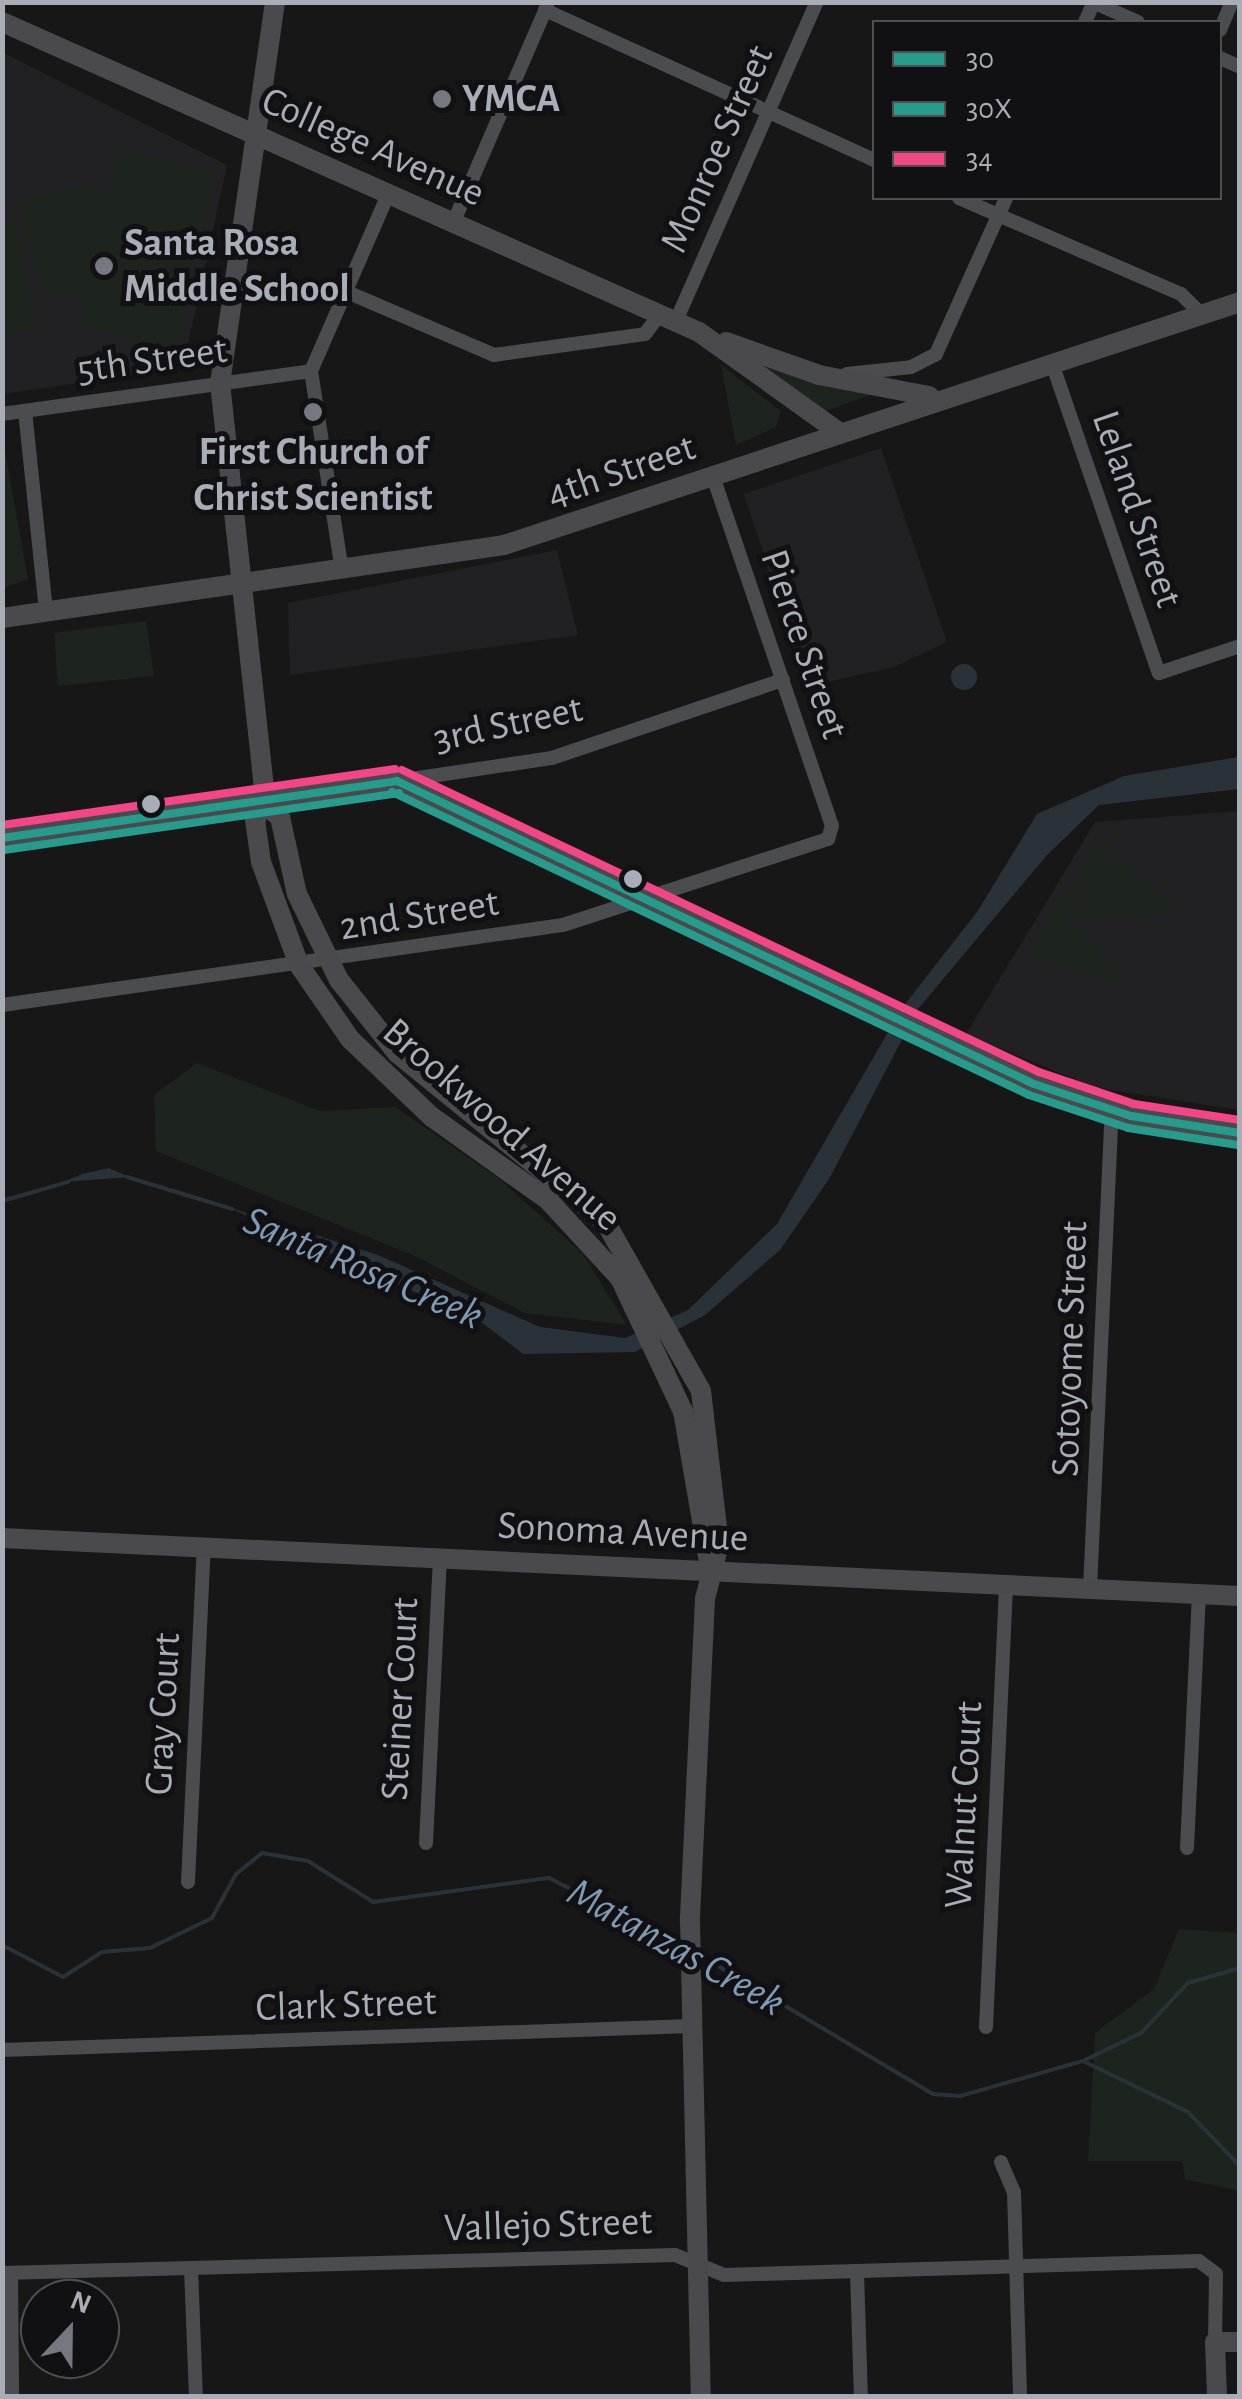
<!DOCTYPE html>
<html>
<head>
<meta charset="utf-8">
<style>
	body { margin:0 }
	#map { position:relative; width:1242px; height:2399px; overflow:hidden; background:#171717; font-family:"Alegreya Sans",sans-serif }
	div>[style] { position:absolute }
	.built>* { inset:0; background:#212123 }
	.green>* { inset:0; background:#1d241e }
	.water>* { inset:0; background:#2a3239 }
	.round { border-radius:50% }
	.stream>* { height:4px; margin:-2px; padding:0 2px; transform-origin:2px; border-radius:2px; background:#2a3239 }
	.street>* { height:14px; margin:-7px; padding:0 7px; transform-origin:7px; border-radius:7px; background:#4b4c50 }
	.secondary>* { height:20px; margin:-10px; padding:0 10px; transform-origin:10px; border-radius:10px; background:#4a4a4e }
	.bus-1>* { height:8px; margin:-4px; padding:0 4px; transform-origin:4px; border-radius:4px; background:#269d8c }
	.bus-2>* { height:8px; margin:-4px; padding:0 4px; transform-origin:4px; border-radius:4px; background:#269d8c }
	.bus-3>* { height:8px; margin:-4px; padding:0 4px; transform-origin:4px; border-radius:4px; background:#f44586 }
	.dots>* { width:28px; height:28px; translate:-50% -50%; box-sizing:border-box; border:5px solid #111113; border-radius:50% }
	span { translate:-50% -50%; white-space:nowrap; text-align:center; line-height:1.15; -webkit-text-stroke:10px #111113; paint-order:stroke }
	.poi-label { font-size:40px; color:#a8adb8; font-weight:700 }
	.left { translate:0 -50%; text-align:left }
	.street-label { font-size:40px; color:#a8adb8 }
	.water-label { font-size:42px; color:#7f9bb3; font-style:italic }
	.frame { position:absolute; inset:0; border:5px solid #a8adb8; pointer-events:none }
	.legend { position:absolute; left:872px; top:20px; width:350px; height:180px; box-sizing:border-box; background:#111113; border:2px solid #4d4f55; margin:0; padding:12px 18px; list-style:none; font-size:30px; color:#a8adb8 }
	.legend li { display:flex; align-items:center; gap:20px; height:50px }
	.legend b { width:50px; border:2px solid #4d4f55 }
	.north { position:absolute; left:20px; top:2279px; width:100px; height:100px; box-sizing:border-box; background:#111113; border:2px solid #4d4f55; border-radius:50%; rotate:22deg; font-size:28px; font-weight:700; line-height:40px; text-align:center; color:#a8adb8 }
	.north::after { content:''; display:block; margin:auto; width:35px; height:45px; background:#757880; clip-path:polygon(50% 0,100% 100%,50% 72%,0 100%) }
</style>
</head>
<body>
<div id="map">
	<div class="built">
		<i style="clip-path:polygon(2px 52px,227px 165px,183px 368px,3px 394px)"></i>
		<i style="clip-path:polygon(881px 448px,947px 642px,894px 667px,806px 687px,744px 494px)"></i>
		<i style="clip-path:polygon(557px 550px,578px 635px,290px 675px,288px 603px)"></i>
		<i style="clip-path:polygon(1239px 811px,1239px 1110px,1093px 1087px,966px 1034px,1095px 822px)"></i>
	</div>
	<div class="green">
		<i style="clip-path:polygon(118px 149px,215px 172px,178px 350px,81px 326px,87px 295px,42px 297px,18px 199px,94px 186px,107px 202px)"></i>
		<i style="clip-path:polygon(17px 216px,36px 329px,3px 335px,3px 219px)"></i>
		<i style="clip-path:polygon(756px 363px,877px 393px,825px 411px)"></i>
		<i style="clip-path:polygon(721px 365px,781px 411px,776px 427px,736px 445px)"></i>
		<i style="clip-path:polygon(3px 440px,28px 579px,3px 588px,2px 588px)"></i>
		<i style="clip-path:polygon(146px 621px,154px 676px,58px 686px,54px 633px)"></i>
		<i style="clip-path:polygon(1101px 837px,1113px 850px,1067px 919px,1119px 970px,1114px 986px,1029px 955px)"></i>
		<i style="clip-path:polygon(1114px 854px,1171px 906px,1171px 915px,1070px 918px)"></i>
		<i style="clip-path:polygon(197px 1063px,320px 1111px,395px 1107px,498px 1178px,583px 1254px,627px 1325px,525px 1313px,415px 1256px,156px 1151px,154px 1095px)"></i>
		<i style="clip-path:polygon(1179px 1929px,1239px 1933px,1239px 2191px,1185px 2179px,1182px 2161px,1088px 2161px,1095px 2033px,1154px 1989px)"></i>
	</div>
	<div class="water">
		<i class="round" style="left:951px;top:664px;width:26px;height:26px"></i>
		<i style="clip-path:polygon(1239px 757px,1239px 789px,1099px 805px,1047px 855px,918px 1009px,829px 1179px,780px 1250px,705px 1315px,635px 1352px,523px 1354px,481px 1322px,228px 1207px,378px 1255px,540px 1327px,625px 1338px,688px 1310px,777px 1224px,902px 1008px,977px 912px,1037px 814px,1124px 776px)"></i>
		<i style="clip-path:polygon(109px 1168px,129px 1177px,63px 1182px,82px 1174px)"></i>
	</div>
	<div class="stream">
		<i style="left:127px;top:1177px;width:110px;rotate:16.9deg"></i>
		<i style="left:2px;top:1201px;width:69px;rotate:-16.1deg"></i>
		<i style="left:2px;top:1945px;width:69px;rotate:27.7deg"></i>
		<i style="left:63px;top:1977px;width:46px;rotate:-32.7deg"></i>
		<i style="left:102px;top:1952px;width:48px;rotate:-4.8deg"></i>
		<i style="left:150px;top:1948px;width:69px;rotate:-25.8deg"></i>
		<i style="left:212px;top:1918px;width:50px;rotate:-61.4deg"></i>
		<i style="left:236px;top:1874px;width:33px;rotate:-39deg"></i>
		<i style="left:262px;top:1853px;width:47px;rotate:9.9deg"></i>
		<i style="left:308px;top:1861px;width:77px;rotate:32.2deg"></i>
		<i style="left:373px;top:1902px;width:178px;rotate:-7.8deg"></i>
		<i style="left:549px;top:1878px;width:148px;rotate:26.9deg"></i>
		<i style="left:698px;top:1954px;width:274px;rotate:30.8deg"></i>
		<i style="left:933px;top:2094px;width:27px;rotate:4deg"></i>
		<i style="left:960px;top:2096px;width:128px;rotate:-15.9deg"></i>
		<i style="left:1083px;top:2061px;width:117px;rotate:25.9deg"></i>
		<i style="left:1188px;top:2112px;width:75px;rotate:46.1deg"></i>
		<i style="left:1083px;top:2061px;width:64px;rotate:-25.8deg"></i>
		<i style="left:1141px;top:2033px;width:69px;rotate:-46.8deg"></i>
		<i style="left:1188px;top:1983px;width:54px;rotate:-16.1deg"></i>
	</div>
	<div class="street">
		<i style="left:1093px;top:2px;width:49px;rotate:24deg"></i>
		<i style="left:545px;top:10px;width:362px;rotate:24.5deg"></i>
		<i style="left:1085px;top:22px;width:22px;rotate:-66deg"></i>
		<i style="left:1220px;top:30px;width:30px;rotate:-67deg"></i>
		<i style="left:1220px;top:58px;width:22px;rotate:24deg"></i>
		<i style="left:959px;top:198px;width:242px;rotate:23.4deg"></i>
		<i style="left:1181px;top:294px;width:28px;rotate:45deg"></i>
		<i style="left:454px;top:221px;width:234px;rotate:-66.6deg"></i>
		<i style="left:347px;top:292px;width:160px;rotate:23.2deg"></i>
		<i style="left:494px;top:355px;width:152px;rotate:-7.9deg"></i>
		<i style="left:645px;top:334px;width:25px;rotate:-53deg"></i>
		<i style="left:676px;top:321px;width:349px;rotate:-66.2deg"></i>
		<i style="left:1053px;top:366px;width:325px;rotate:71deg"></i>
		<i style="left:1159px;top:673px;width:85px;rotate:-18.4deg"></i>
		<i style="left:847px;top:374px;width:64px;rotate:-6.2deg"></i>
		<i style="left:911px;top:367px;width:28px;rotate:-27deg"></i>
		<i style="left:936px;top:354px;width:171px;rotate:-65.8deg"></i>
		<i style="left:25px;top:411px;width:201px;rotate:84deg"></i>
		<i style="left:2px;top:414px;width:312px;rotate:-7.9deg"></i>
		<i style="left:342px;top:571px;width:202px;rotate:-98.8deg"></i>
		<i style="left:311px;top:371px;width:192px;rotate:-66.4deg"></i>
		<i style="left:398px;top:781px;width:156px;rotate:-8.5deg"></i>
		<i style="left:552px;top:758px;width:244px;rotate:-18.7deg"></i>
		<i style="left:2px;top:1005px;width:567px;rotate:-8.12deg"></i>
		<i style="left:563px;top:925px;width:279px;rotate:-18deg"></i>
		<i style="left:828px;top:839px;width:14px;rotate:-73deg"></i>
		<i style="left:832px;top:826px;width:369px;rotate:-108.8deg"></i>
		<i style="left:1090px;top:1589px;width:480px;rotate:-87.4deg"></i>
		<i style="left:426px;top:1843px;width:285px;rotate:-87.2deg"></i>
		<i style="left:1187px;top:1848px;width:253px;rotate:-87.3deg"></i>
		<i style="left:188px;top:1882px;width:334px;rotate:-87.3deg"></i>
		<i style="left:986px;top:2027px;width:441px;rotate:-87.4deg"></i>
		<i style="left:2px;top:2050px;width:689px;rotate:-1.99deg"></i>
		<i style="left:1001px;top:2162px;width:33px;rotate:67deg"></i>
		<i style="left:1014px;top:2192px;width:204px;rotate:88.3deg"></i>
		<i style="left:191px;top:2268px;width:128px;rotate:87.8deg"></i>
		<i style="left:857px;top:2272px;width:124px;rotate:88.2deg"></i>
		<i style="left:2px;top:2273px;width:673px;rotate:-1.53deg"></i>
		<i style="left:675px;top:2255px;width:53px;rotate:22.2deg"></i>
		<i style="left:724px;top:2275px;width:475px;rotate:-1.7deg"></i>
		<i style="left:1199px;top:2261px;width:21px;rotate:37deg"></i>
		<i style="left:1216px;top:2274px;width:68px;rotate:90.8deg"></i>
		<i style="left:11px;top:2273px;width:123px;rotate:89.5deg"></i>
	</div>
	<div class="secondary">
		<i style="left:275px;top:2px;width:385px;rotate:98.2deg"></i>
		<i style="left:220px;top:383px;width:417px;rotate:83.8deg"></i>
		<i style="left:265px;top:798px;width:24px;rotate:114deg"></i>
		<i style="left:255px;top:820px;width:42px;rotate:81.9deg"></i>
		<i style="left:261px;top:862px;width:110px;rotate:69.7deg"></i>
		<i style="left:299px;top:965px;width:90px;rotate:55.4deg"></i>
		<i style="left:350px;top:1039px;width:113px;rotate:43.6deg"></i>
		<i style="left:432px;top:1117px;width:143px;rotate:35.6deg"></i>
		<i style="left:548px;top:1200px;width:106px;rotate:47.3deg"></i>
		<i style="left:620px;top:1278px;width:147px;rotate:64.7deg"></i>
		<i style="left:683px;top:1411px;width:152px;rotate:80.2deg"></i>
		<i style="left:2px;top:22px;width:763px;rotate:23.98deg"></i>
		<i style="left:699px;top:332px;width:168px;rotate:35.6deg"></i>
		<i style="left:726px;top:342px;width:99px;rotate:19.5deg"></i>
		<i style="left:819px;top:375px;width:112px;rotate:10.8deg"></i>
		<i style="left:2px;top:618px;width:507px;rotate:-8.27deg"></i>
		<i style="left:504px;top:545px;width:775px;rotate:-18.27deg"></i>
		<i style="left:266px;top:806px;width:18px;rotate:38deg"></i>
		<i style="left:280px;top:817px;width:79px;rotate:77.6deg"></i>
		<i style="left:297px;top:894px;width:96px;rotate:64deg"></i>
		<i style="left:339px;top:980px;width:93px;rotate:51.5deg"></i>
		<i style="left:397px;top:1053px;width:269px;rotate:39.1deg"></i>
		<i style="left:606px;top:1223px;width:193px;rotate:60.5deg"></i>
		<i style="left:701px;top:1391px;width:154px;rotate:83.3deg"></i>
		<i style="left:719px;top:1544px;width:57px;rotate:104.3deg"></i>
		<i style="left:705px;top:1599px;width:322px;rotate:92.7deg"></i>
		<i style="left:690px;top:1921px;width:475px;rotate:88.7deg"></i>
		<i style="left:2px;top:838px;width:399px;rotate:-8.2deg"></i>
		<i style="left:397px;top:781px;width:705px;rotate:25.44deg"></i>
		<i style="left:1034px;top:1084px;width:102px;rotate:18.3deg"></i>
		<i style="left:1131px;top:1116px;width:110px;rotate:8.9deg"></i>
		<i style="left:2px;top:1538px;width:1239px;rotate:2.68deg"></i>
		<i style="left:1217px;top:2396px;width:54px;rotate:-92.1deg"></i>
		<i style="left:1215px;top:2342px;width:25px"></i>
	</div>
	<div class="bus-1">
		<i style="left:397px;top:781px;width:705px;rotate:25.44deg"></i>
		<i style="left:1034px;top:1084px;width:102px;rotate:18.3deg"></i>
		<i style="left:1131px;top:1116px;width:110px;rotate:8.9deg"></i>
		<i style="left:2px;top:838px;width:399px;rotate:-8.2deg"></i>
	</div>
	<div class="bus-2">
		<i style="left:392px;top:792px;width:705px;rotate:25.44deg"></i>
		<i style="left:1029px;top:1095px;width:104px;rotate:18.4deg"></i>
		<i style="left:1128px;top:1128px;width:111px;rotate:8.8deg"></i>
		<i style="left:4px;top:850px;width:399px;rotate:-8.2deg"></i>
	</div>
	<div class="bus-3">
		<i style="left:402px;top:770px;width:705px;rotate:25.37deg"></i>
		<i style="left:1039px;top:1072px;width:100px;rotate:18.6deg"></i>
		<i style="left:1134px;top:1104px;width:107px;rotate:8.6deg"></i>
		<i style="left:2px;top:825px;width:397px;rotate:-8.1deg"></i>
	</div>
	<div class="dots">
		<i style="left:442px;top:99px;background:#757880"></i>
		<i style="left:104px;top:266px;background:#757880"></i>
		<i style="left:313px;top:412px;background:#757880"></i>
		<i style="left:151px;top:804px;background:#a8adb8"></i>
		<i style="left:633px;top:879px;background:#a8adb8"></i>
	</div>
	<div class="poi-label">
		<span class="left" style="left:462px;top:99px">YMCA</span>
		<span class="left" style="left:124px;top:266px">Santa Rosa<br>Middle School</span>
		<span style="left:313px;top:475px">First Church of<br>Christ Scientist</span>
	</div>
	<div class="street-label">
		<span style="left:373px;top:147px;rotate:24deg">College Avenue</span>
		<span style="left:717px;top:149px;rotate:-66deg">Monroe Street</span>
		<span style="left:152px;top:360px;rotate:-8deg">5th Street</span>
		<span style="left:621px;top:471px;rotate:-19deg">4th Street</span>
		<span style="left:1137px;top:509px;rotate:71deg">Leland Street</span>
		<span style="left:804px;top:644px;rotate:71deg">Pierce Street</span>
		<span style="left:508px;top:724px;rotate:-12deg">3rd Street</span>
		<span style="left:419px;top:915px;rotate:-9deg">2nd Street</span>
		<span style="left:502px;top:1125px;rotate:41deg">Brookwood Avenue</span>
		<span style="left:1070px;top:1349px;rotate:-88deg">Sotoyome Street</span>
		<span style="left:623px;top:1532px;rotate:3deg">Sonoma Avenue</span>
		<span style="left:400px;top:1699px;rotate:-87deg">Steiner Court</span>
		<span style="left:163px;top:1714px;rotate:-87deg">Gray Court</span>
		<span style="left:964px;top:1805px;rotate:-87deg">Walnut Court</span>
		<span style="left:346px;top:2005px;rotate:-2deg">Clark Street</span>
		<span style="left:548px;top:2225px;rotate:-2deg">Vallejo Street</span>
	</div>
	<div class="water-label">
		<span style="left:363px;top:1268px;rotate:23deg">Santa Rosa Creek</span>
		<span style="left:676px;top:1947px;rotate:29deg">Matanzas Creek</span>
	</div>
	<div class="frame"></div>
	<ul class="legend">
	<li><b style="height:12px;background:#269d8c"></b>30</li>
	<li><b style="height:12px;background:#269d8c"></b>30X</li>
	<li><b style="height:12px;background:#f44586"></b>34</li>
	</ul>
	<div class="north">N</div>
</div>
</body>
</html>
